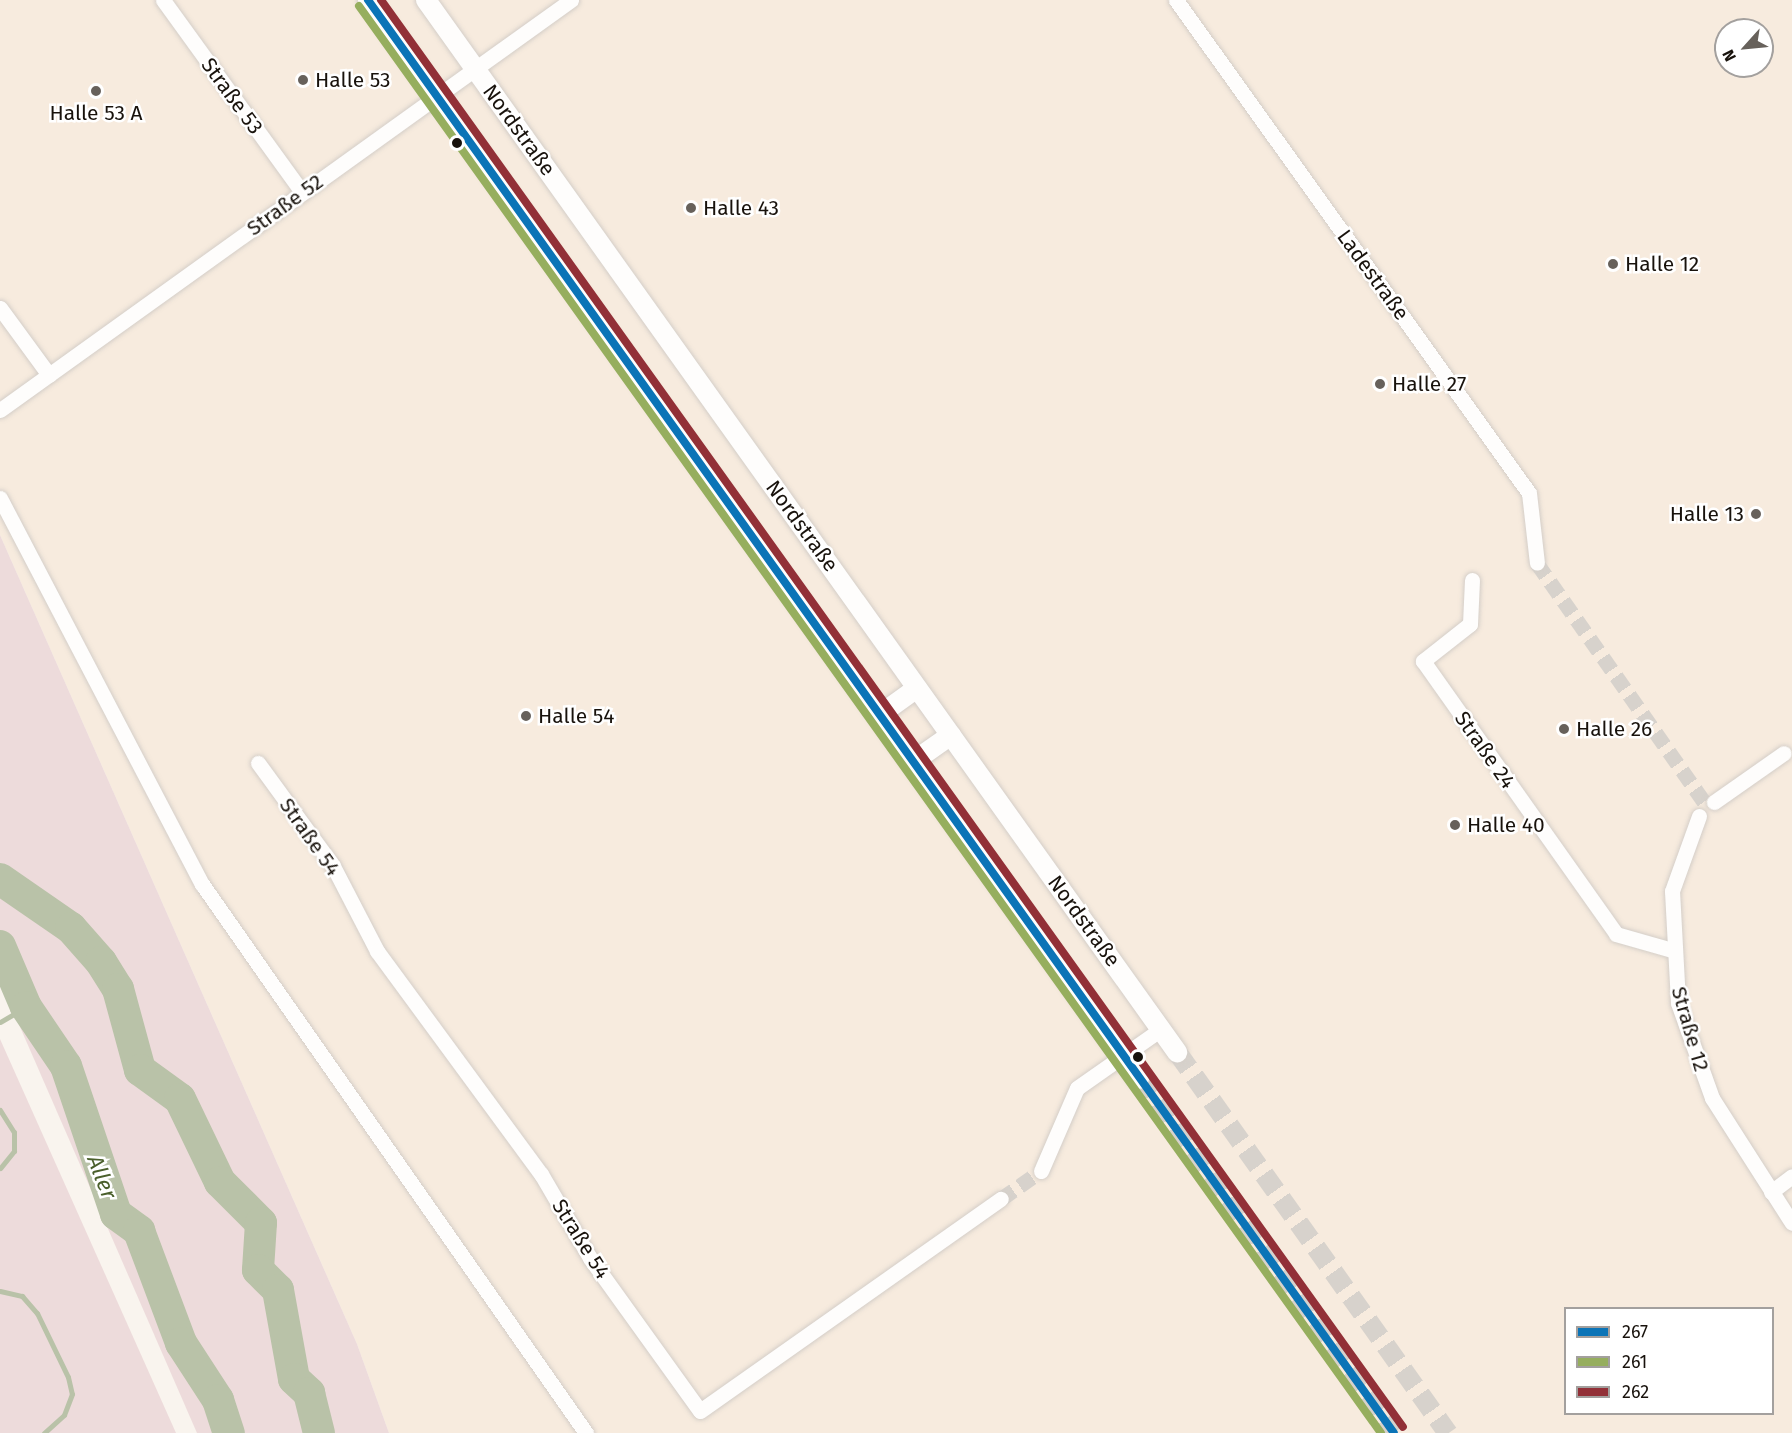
<!DOCTYPE html>
<html>
<head>
<meta charset="utf-8">
<style>
	body { margin:0 }
	#map { position:relative; width:1792px; height:1433px; overflow:hidden; background:#f9f4ee; font-family:"Fira Sans",sans-serif }
	div>[style] { position:absolute }
	.built>* { inset:0; background:#f7ebde }
	.green>* { inset:0; background:#eddbdb }
	.stream>* { height:5px; margin:-2.5px; padding:0 2.5px; transform-origin:2.5px; border-radius:2.5px; background:#b9c2a8 }
	.river>* { height:32px; margin:-16px; padding:0 16px; transform-origin:16px; border-radius:16px; background:#b9c2a8 }
	.street-tunnel>* { height:15px; margin-top:-7.5px; transform-origin:0; background:repeating-linear-gradient(90deg,#d7d2cc 0 15px,transparent 0 23px) }
	.secondary-tunnel>* { height:20px; margin-top:-10px; transform-origin:0; background:repeating-linear-gradient(90deg,#d7d2cc 0 20px,transparent 0 30px) }
	.roads { filter:drop-shadow(0 0 2px #d4cec8) drop-shadow(0 0 2px #d4cec8) }
	.street>* { height:15px; margin:-7.5px; padding:0 7.5px; transform-origin:7.5px; border-radius:7.5px; background:#fefdfc }
	.secondary>* { height:20px; margin:-10px; padding:0 10px; transform-origin:10px; border-radius:10px; background:#fefdfc }
	.bus-1>* { height:8px; margin:-4px; padding:0 4px; transform-origin:4px; border-radius:4px; background:#0b74b7 }
	.bus-2>* { height:8px; margin:-4px; padding:0 4px; transform-origin:4px; border-radius:4px; background:#96ae5e }
	.bus-3>* { height:8px; margin:-4px; padding:0 4px; transform-origin:4px; border-radius:4px; background:#923037 }
	.dots>* { width:16px; height:16px; translate:-50% -50%; box-sizing:border-box; border:3px solid #fff; border-radius:50% }
	span { translate:-50% -50%; white-space:nowrap; text-align:center; line-height:1.15; -webkit-text-stroke:5px #fff; paint-order:stroke }
	.poi-label { font-size:21px; color:#18120c }
	.left { translate:0 -50%; text-align:left }
	.right { translate:-100% -50%; text-align:right }
	.street-label { font-size:21px; color:#18120c }
	.water-label { font-size:22px; color:#4a5f2b; font-style:italic }
	.legend { position:absolute; left:1564px; top:1307px; width:210px; height:108px; box-sizing:border-box; background:#fff; border:2px solid #a3a09e; margin:0; padding:8px 10px; list-style:none; font-size:18px; color:#18120c }
	.legend li { display:flex; align-items:center; gap:12px; height:30px }
	.legend b { width:30px; border:2px solid #a3a09e }
	.north { position:absolute; left:1714px; top:18px; width:60px; height:60px; box-sizing:border-box; background:#fff; border:2px solid #a3a09e; border-radius:50%; rotate:243deg; font-size:16px; font-weight:700; line-height:24px; text-align:center; color:#18120c }
	.north::after { content:''; display:block; margin:auto; width:21px; height:27px; background:#67615b; clip-path:polygon(50% 0,100% 100%,50% 72%,0 100%) }
</style>
</head>
<body>
<div id="map">
	<div class="built">
		<i style="clip-path:polygon(evenodd,0 0,1792px 0,1792px 1433px,389px 1433px,357px 1344px,0 535px,0 0,1726px 30px,1762px 30px,1762px 66px,1726px 66px,1726px 30px,0 0,1566px 1308px,1772px 1308px,1772px 1414px,1566px 1414px,1566px 1308px)"></i>
	</div>
	<div class="green">
		<i style="clip-path:polygon(0 535px,357px 1344px,389px 1433px,197px 1433px,0 981px)"></i>
		<i style="clip-path:polygon(0 1039px,176px 1433px,0 1433px)"></i>
	</div>
	<div class="stream">
		<i style="left:0;top:1022px;width:30px;rotate:-30deg"></i>
		<i style="left:0;top:1110px;width:26px;rotate:58deg"></i>
		<i style="left:14px;top:1132px;width:19px;rotate:90deg"></i>
		<i style="left:14px;top:1151px;width:22px;rotate:129deg"></i>
		<i style="left:0;top:1291px;width:23px;rotate:13deg"></i>
		<i style="left:22px;top:1296px;width:23px;rotate:49deg"></i>
		<i style="left:37px;top:1313px;width:71px;rotate:64.2deg"></i>
		<i style="left:68px;top:1377px;width:17px;rotate:77deg"></i>
		<i style="left:72px;top:1394px;width:22px;rotate:111deg"></i>
		<i style="left:64px;top:1415px;width:27px;rotate:138deg"></i>
	</div>
	<div class="river">
		<i style="left:0;top:879px;width:86px;rotate:34.6deg"></i>
		<i style="left:71px;top:928px;width:45px;rotate:48.6deg"></i>
		<i style="left:101px;top:962px;width:32px;rotate:58deg"></i>
		<i style="left:118px;top:989px;width:84px;rotate:74.8deg"></i>
		<i style="left:140px;top:1070px;width:49px;rotate:35.9deg"></i>
		<i style="left:180px;top:1099px;width:92px;rotate:64.3deg"></i>
		<i style="left:220px;top:1182px;width:58px;rotate:45deg"></i>
		<i style="left:261px;top:1223px;width:47px;rotate:93.7deg"></i>
		<i style="left:258px;top:1270px;width:28px;rotate:45deg"></i>
		<i style="left:278px;top:1290px;width:90px;rotate:79.8deg"></i>
		<i style="left:294px;top:1379px;width:21px;rotate:43deg"></i>
		<i style="left:309px;top:1393px;width:41px;rotate:76deg"></i>
		<i style="left:0;top:946px;width:66px;rotate:66.9deg"></i>
		<i style="left:26px;top:1007px;width:71px;rotate:55.9deg"></i>
		<i style="left:66px;top:1066px;width:156px;rotate:71.3deg"></i>
		<i style="left:116px;top:1214px;width:29px;rotate:36deg"></i>
		<i style="left:139px;top:1231px;width:120px;rotate:69.4deg"></i>
		<i style="left:181px;top:1343px;width:68px;rotate:57deg"></i>
		<i style="left:218px;top:1400px;width:35px;rotate:72deg"></i>
	</div>
	<div class="street-tunnel">
		<i style="left:1537px;top:563px;width:298px;rotate:55deg"></i>
		<i style="left:1001px;top:1199px;width:49px;rotate:-35deg"></i>
	</div>
	<div class="secondary-tunnel">
		<i style="left:1177px;top:1052px;width:468px;rotate:54.6deg"></i>
		<i style="left:1139px;top:1079px;width:436px;rotate:54.2deg"></i>
	</div>
	<div class="roads">
		<div class="street">
			<i style="left:163px;top:0;width:237px;rotate:54.1deg"></i>
			<i style="left:1176px;top:0;width:606px;rotate:54.4deg"></i>
			<i style="left:1529px;top:493px;width:70px;rotate:83.5deg"></i>
			<i style="left:0;top:308px;width:83px;rotate:53.8deg"></i>
			<i style="left:0;top:410px;width:703px;rotate:-35.68deg"></i>
			<i style="left:0;top:498px;width:436px;rotate:62.4deg"></i>
			<i style="left:202px;top:884px;width:670px;rotate:55.03deg"></i>
			<i style="left:1472px;top:580px;width:44px;rotate:92.6deg"></i>
			<i style="left:1470px;top:624px;width:60px;rotate:141.8deg"></i>
			<i style="left:1423px;top:661px;width:334px;rotate:54.7deg"></i>
			<i style="left:1616px;top:934px;width:58px;rotate:15.9deg"></i>
			<i style="left:258px;top:763px;width:127px;rotate:53.9deg"></i>
			<i style="left:333px;top:866px;width:96px;rotate:62.6deg"></i>
			<i style="left:377px;top:951px;width:277px;rotate:53.7deg"></i>
			<i style="left:541px;top:1174px;width:97px;rotate:59.7deg"></i>
			<i style="left:590px;top:1258px;width:188px;rotate:54.3deg"></i>
			<i style="left:700px;top:1411px;width:368px;rotate:-35.2deg"></i>
			<i style="left:1714px;top:802px;width:85px;rotate:-35deg"></i>
			<i style="left:1699px;top:816px;width:80px;rotate:109.8deg"></i>
			<i style="left:1672px;top:891px;width:112px;rotate:86.9deg"></i>
			<i style="left:1678px;top:1003px;width:101px;rotate:70.3deg"></i>
			<i style="left:1712px;top:1098px;width:148px;rotate:57.4deg"></i>
			<i style="left:1041px;top:1171px;width:90px;rotate:-66.6deg"></i>
			<i style="left:1077px;top:1088px;width:103px;rotate:-35.1deg"></i>
			<i style="left:1771px;top:1192px;width:26px;rotate:-37deg"></i>
		</div>
		<div class="secondary">
			<i style="left:368px;top:0;width:1326px;rotate:54.45deg"></i>
			<i style="left:426px;top:0;width:1293px;rotate:54.48deg"></i>
			<i style="left:881px;top:714px;width:44px;rotate:-35.8deg"></i>
			<i style="left:914px;top:761px;width:45px;rotate:-35.1deg"></i>
		</div>
	</div>
	<div class="bus-1">
		<i style="left:368px;top:0;width:1762px;rotate:54.4deg"></i>
	</div>
	<div class="bus-2">
		<i style="left:359px;top:6px;width:1755px;rotate:54.39deg"></i>
	</div>
	<div class="bus-3">
		<i style="left:381px;top:0;width:1755px;rotate:54.39deg"></i>
	</div>
	<div class="dots">
		<i style="left:303px;top:80px;background:#67615b"></i>
		<i style="left:96px;top:91px;background:#67615b"></i>
		<i style="left:457px;top:143px;background:#18120c"></i>
		<i style="left:691px;top:208px;background:#67615b"></i>
		<i style="left:1613px;top:264px;background:#67615b"></i>
		<i style="left:1380px;top:384px;background:#67615b"></i>
		<i style="left:1756px;top:514px;background:#67615b"></i>
		<i style="left:526px;top:716px;background:#67615b"></i>
		<i style="left:1564px;top:729px;background:#67615b"></i>
		<i style="left:1455px;top:825px;background:#67615b"></i>
		<i style="left:1138px;top:1057px;background:#18120c"></i>
	</div>
	<div class="poi-label">
		<span class="left" style="left:315px;top:80px">Halle 53</span>
		<span style="left:96px;top:113px">Halle 53 A</span>
		<span class="left" style="left:703px;top:208px">Halle 43</span>
		<span class="left" style="left:1625px;top:264px">Halle 12</span>
		<span class="left" style="left:1392px;top:384px">Halle 27</span>
		<span class="right" style="left:1744px;top:514px">Halle 13</span>
		<span class="left" style="left:538px;top:716px">Halle 54</span>
		<span class="left" style="left:1576px;top:729px">Halle 26</span>
		<span class="left" style="left:1467px;top:825px">Halle 40</span>
	</div>
	<div class="street-label">
		<span style="left:232px;top:96px;rotate:54deg">Straße 53</span>
		<span style="left:519px;top:130px;rotate:54deg">Nordstraße</span>
		<span style="left:285px;top:205px;rotate:-36deg">Straße 52</span>
		<span style="left:1373px;top:275px;rotate:54deg">Ladestraße</span>
		<span style="left:802px;top:526px;rotate:54deg">Nordstraße</span>
		<span style="left:1485px;top:750px;rotate:55deg">Straße 24</span>
		<span style="left:310px;top:837px;rotate:55deg">Straße 54</span>
		<span style="left:1084px;top:921px;rotate:54deg">Nordstraße</span>
		<span style="left:1690px;top:1029px;rotate:74deg">Straße 12</span>
		<span style="left:581px;top:1239px;rotate:58deg">Straße 54</span>
	</div>
	<div class="water-label">
		<span style="left:102px;top:1177px;rotate:69deg">Aller</span>
	</div>
	<ul class="legend">
	<li><b style="height:8px;background:#0b74b7"></b>267</li>
	<li><b style="height:8px;background:#96ae5e"></b>261</li>
	<li><b style="height:8px;background:#923037"></b>262</li>
	</ul>
	<div class="north">N</div>
</div>
</body>
</html>
